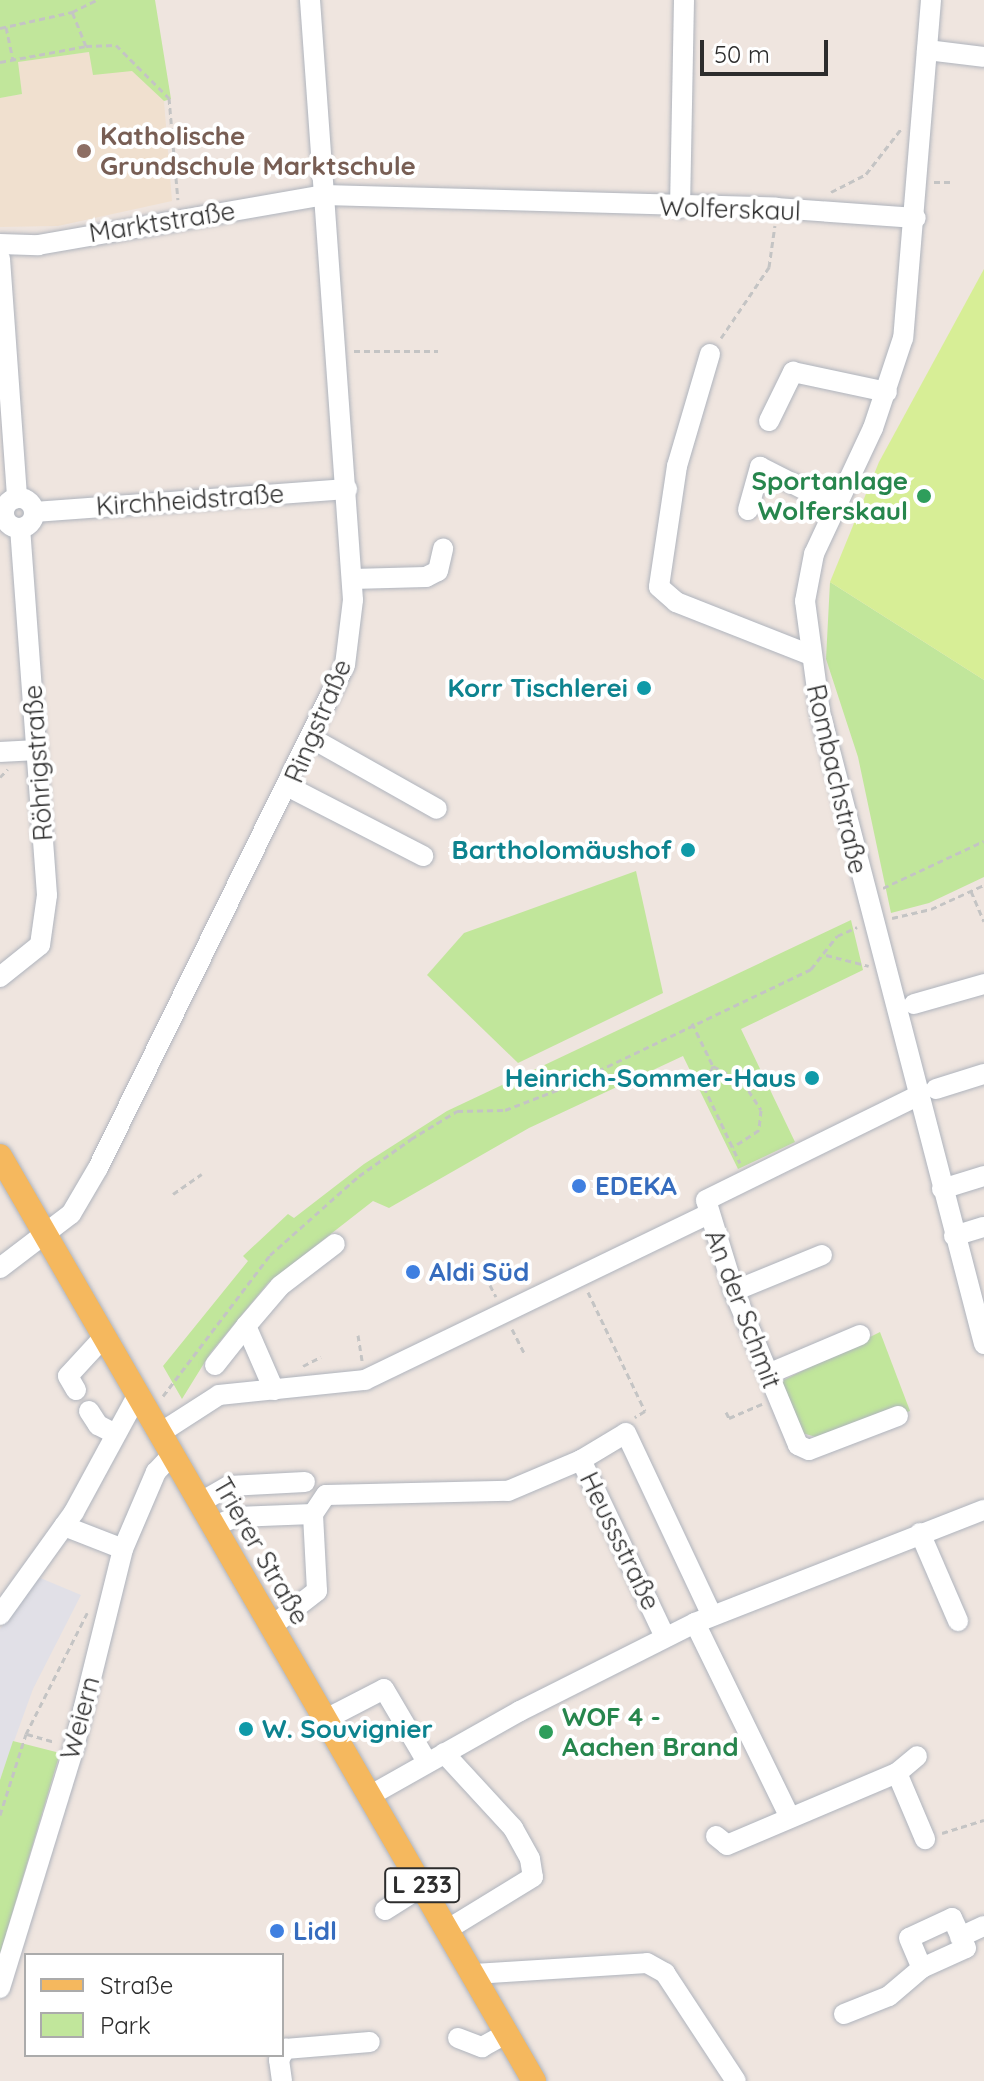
<!DOCTYPE html>
<html>
<head>
<meta charset="utf-8">
<style>
	body { margin:0 }
	#map { position:relative; width:984px; height:2081px; overflow:hidden; background:#efe5df; font-family:Quicksand,sans-serif }
	div>[style] { position:absolute }
	.industrial>* { inset:0; background:#e1e0e7 }
	.education>* { inset:0; background:#f0e0cf }
	.green>* { inset:0; background:#c1e69b }
	.pitch>* { inset:0; background:#d7ee96 }
	.path>* { height:3px; margin-top:-1.5px; transform-origin:0; background:repeating-linear-gradient(90deg,#c4c4c4 0 6px,transparent 0 10px) }
	.roads { filter:drop-shadow(0 0 2px #afb4bd) drop-shadow(0 0 2px #afb4bd) }
	.minor>* { height:20px; margin:-10px; padding:0 10px; transform-origin:10px; border-radius:10px; background:#fff }
	.minor>.ring { margin:-10px; padding:0; box-sizing:content-box; background:none; border:20px solid #fff; border-radius:50% }
	.major>* { height:24px; margin:-12px; padding:0 12px; transform-origin:12px; border-radius:12px; background:#f5b85e }
	.dots>* { width:22px; height:22px; translate:-50% -50%; box-sizing:border-box; border:4px solid #fff; border-radius:50% }
	span { translate:-50% -50%; white-space:nowrap; text-align:center; line-height:1.15; -webkit-text-stroke:8px #fff; paint-order:stroke }
	.shield-label span { padding:2px 6px; background:#fff; border:2px solid; border-radius:6px; -webkit-text-stroke-width:0 }
	.shield-label { font-size:24px; color:#2d2d2d; font-weight:700 }
	.education-label { font-size:26px; color:#785e54; font-weight:700 }
	.left { translate:0 -50%; text-align:left }
	.street-label { font-size:26px; color:#2d2d2d }
	.leisure-label { font-size:26px; color:#27864d; font-weight:700 }
	.right { translate:-100% -50%; text-align:right }
	.culture-label { font-size:26px; color:#0d838f; font-weight:700 }
	.shop-label { font-size:26px; color:#366cbe; font-weight:700 }
	.legend { position:absolute; left:24px; top:1953px; width:260px; height:104px; box-sizing:border-box; background:#fff; border:2px solid #ababab; margin:0; padding:10px 14px; list-style:none; font-size:24px; color:#2d2d2d }
	.legend li { display:flex; align-items:center; gap:16px; height:40px }
	.legend b { width:40px; border:2px solid #ababab }
	.scale { position:absolute; left:700px; top:40px; width:128px; height:36px; box-sizing:border-box; border:4px solid #2d2d2d; border-top:0; padding-left:10px; font-size:24px; line-height:28px; white-space:nowrap; color:#2d2d2d; -webkit-text-stroke:6px #fff; paint-order:stroke }
</style>
</head>
<body>
<div id="map">
	<div class="industrial">
		<i style="clip-path:polygon(38px 1577px,81px 1595px,33px 1689px,0 1780px,0 1629px)"></i>
	</div>
	<div class="education">
		<i style="clip-path:polygon(89px 52px,133px 71px,164px 101px,172px 201px,58px 226px,0 227px,0 98px,22px 94px,17px 62px)"></i>
	</div>
	<div class="green">
		<i style="clip-path:polygon(0 0,155px 0,171px 99px,164px 101px,132px 71px,93px 75px,89px 52px,18px 62px,22px 94px,0 98px)"></i>
		<i style="clip-path:polygon(830px 582px,984px 680px,984px 877px,929px 903px,891px 913px,858px 757px,826px 659px)"></i>
		<i style="clip-path:polygon(636px 871px,663px 993px,518px 1063px,427px 975px,464px 933px)"></i>
		<i style="clip-path:polygon(851px 920px,863px 970px,741px 1029px,795px 1142px,738px 1169px,683px 1056px,529px 1128px,389px 1208px,373px 1201px,268px 1283px,211px 1352px,182px 1399px,163px 1366px,248px 1261px,243px 1256px,288px 1214px,294px 1218px,364px 1164px,447px 1111px)"></i>
		<i style="clip-path:polygon(880px 1332px,910px 1411px,826px 1440px,799px 1432px,778px 1383px)"></i>
		<i style="clip-path:polygon(13px 1741px,60px 1753px,0 1954px,0 1780px)"></i>
	</div>
	<div class="pitch">
		<i style="clip-path:polygon(984px 269px,984px 680px,830px 582px,879px 462px)"></i>
	</div>
	<div class="path">
		<i style="left:6px;top:27px;width:33px;rotate:78deg"></i>
		<i style="left:0;top:28px;width:74px;rotate:-12.5deg"></i>
		<i style="left:86px;top:46px;width:37px;rotate:-112deg"></i>
		<i style="left:72px;top:12px;width:28px;rotate:-26deg"></i>
		<i style="left:0;top:62px;width:87px;rotate:-10.5deg"></i>
		<i style="left:86px;top:46px;width:30px;rotate:-2deg"></i>
		<i style="left:116px;top:45px;width:75px;rotate:45deg"></i>
		<i style="left:169px;top:98px;width:102px;rotate:85deg"></i>
		<i style="left:934px;top:182px;width:16px"></i>
		<i style="left:831px;top:192px;width:39px;rotate:-27deg"></i>
		<i style="left:866px;top:174px;width:57px;rotate:-52.1deg"></i>
		<i style="left:721px;top:338px;width:86px;rotate:-55.9deg"></i>
		<i style="left:769px;top:267px;width:42px;rotate:-81.9deg"></i>
		<i style="left:354px;top:351px;width:84px"></i>
		<i style="left:0;top:777px;width:11px;rotate:-45deg"></i>
		<i style="left:883px;top:888px;width:111px;rotate:-25deg"></i>
		<i style="left:971px;top:891px;width:33px;rotate:67deg"></i>
		<i style="left:892px;top:918px;width:40px;rotate:-13deg"></i>
		<i style="left:931px;top:909px;width:58px;rotate:-24.4deg"></i>
		<i style="left:826px;top:955px;width:44px;rotate:14.3deg"></i>
		<i style="left:692px;top:1023px;width:48px;rotate:64deg"></i>
		<i style="left:713px;top:1066px;width:23px;rotate:113deg"></i>
		<i style="left:704px;top:1087px;width:84px;rotate:64.7deg"></i>
		<i style="left:713px;top:1066px;width:34px;rotate:28deg"></i>
		<i style="left:743px;top:1082px;width:33px;rotate:57deg"></i>
		<i style="left:761px;top:1110px;width:20px;rotate:96deg"></i>
		<i style="left:759px;top:1130px;width:31px;rotate:147deg"></i>
		<i style="left:173px;top:1194px;width:35px;rotate:-35deg"></i>
		<i style="left:490px;top:1285px;width:13px;rotate:63deg"></i>
		<i style="left:588px;top:1292px;width:132px;rotate:64.4deg"></i>
		<i style="left:645px;top:1411px;width:12px;rotate:149deg"></i>
		<i style="left:512px;top:1329px;width:28px;rotate:63deg"></i>
		<i style="left:358px;top:1335px;width:26px;rotate:81deg"></i>
		<i style="left:303px;top:1366px;width:20px;rotate:-27deg"></i>
		<i style="left:163px;top:1396px;width:177px;rotate:-52.8deg"></i>
		<i style="left:270px;top:1255px;width:119px;rotate:-41.6deg"></i>
		<i style="left:359px;top:1176px;width:64px;rotate:-35.4deg"></i>
		<i style="left:411px;top:1139px;width:54px;rotate:-31.3deg"></i>
		<i style="left:457px;top:1111px;width:48px;rotate:-1.2deg"></i>
		<i style="left:505px;top:1110px;width:61px;rotate:-21.1deg"></i>
		<i style="left:562px;top:1088px;width:276px;rotate:-25.5deg"></i>
		<i style="left:811px;top:969px;width:42px;rotate:-51.8deg"></i>
		<i style="left:837px;top:936px;width:22px;rotate:-24deg"></i>
		<i style="left:726px;top:1412px;width:7px;rotate:63deg"></i>
		<i style="left:729px;top:1418px;width:36px;rotate:-23deg"></i>
		<i style="left:27px;top:1734px;width:29px;rotate:16deg"></i>
		<i style="left:0;top:1815px;width:85px;rotate:-72.2deg"></i>
		<i style="left:26px;top:1734px;width:136px;rotate:-63.2deg"></i>
		<i style="left:942px;top:1833px;width:44px;rotate:-17.2deg"></i>
	</div>
	<div class="roads">
		<div class="minor">
			<i style="left:931px;top:0;width:339px;rotate:94.7deg"></i>
			<i style="left:903px;top:338px;width:95px;rotate:108.4deg"></i>
			<i style="left:873px;top:428px;width:139px;rotate:115.1deg"></i>
			<i style="left:814px;top:554px;width:48px;rotate:100.8deg"></i>
			<i style="left:805px;top:601px;width:112px;rotate:82.3deg"></i>
			<i style="left:820px;top:712px;width:653px;rotate:75.45deg"></i>
			<i style="left:927px;top:50px;width:57px;rotate:7deg"></i>
			<i style="left:680px;top:208px;width:208px;rotate:-88.9deg"></i>
			<i style="left:0;top:244px;width:38px;rotate:2deg"></i>
			<i style="left:38px;top:245px;width:290px;rotate:-9.9deg"></i>
			<i style="left:324px;top:195px;width:452px;rotate:1.6deg"></i>
			<i style="left:776px;top:208px;width:140px;rotate:4.1deg"></i>
			<i style="left:0;top:259px;width:240px;rotate:85.9deg"></i>
			<i style="left:710px;top:354px;width:117px;rotate:106.4deg"></i>
			<i style="left:677px;top:466px;width:122px;rotate:98.5deg"></i>
			<i style="left:659px;top:587px;width:23px;rotate:41deg"></i>
			<i style="left:676px;top:602px;width:142px;rotate:21.5deg"></i>
			<i style="left:769px;top:421px;width:55px;rotate:-63.9deg"></i>
			<i style="left:793px;top:372px;width:96px;rotate:12deg"></i>
			<i class="ring" style="left:4px;top:498px;width:10px;height:10px"></i>
			<i style="left:748px;top:510px;width:45px;rotate:-74.4deg"></i>
			<i style="left:760px;top:467px;width:84px;rotate:26.9deg"></i>
			<i style="left:34px;top:512px;width:314px;rotate:-4.2deg"></i>
			<i style="left:352px;top:579px;width:74px;rotate:-1.5deg"></i>
			<i style="left:426px;top:577px;width:13px;rotate:-27deg"></i>
			<i style="left:438px;top:571px;width:23px;rotate:-77deg"></i>
			<i style="left:313px;top:739px;width:142px;rotate:29.4deg"></i>
			<i style="left:0;top:752px;width:37px;rotate:-3deg"></i>
			<i style="left:289px;top:787px;width:151px;rotate:27.2deg"></i>
			<i style="left:0;top:977px;width:51px;rotate:-38.7deg"></i>
			<i style="left:40px;top:945px;width:50px;rotate:-82deg"></i>
			<i style="left:47px;top:895px;width:367px;rotate:-94.2deg"></i>
			<i style="left:914px;top:1004px;width:73px;rotate:-15.9deg"></i>
			<i style="left:936px;top:1089px;width:50px;rotate:-17.4deg"></i>
			<i style="left:942px;top:1189px;width:44px;rotate:-17.2deg"></i>
			<i style="left:954px;top:1236px;width:31px;rotate:-17deg"></i>
			<i style="left:0;top:1268px;width:89px;rotate:-37.3deg"></i>
			<i style="left:71px;top:1214px;width:53px;rotate:-59.6deg"></i>
			<i style="left:98px;top:1168px;width:560px;rotate:-63.85deg"></i>
			<i style="left:345px;top:665px;width:65px;rotate:-83deg"></i>
			<i style="left:353px;top:600px;width:602px;rotate:-94.1deg"></i>
			<i style="left:734px;top:1291px;width:95px;rotate:-22.2deg"></i>
			<i style="left:215px;top:1365px;width:50px;rotate:-51.5deg"></i>
			<i style="left:768px;top:1374px;width:100px;rotate:-23deg"></i>
			<i style="left:76px;top:1390px;width:16px;rotate:-120deg"></i>
			<i style="left:68px;top:1376px;width:52px;rotate:-47.4deg"></i>
			<i style="left:274px;top:1390px;width:70px;rotate:-113.6deg"></i>
			<i style="left:246px;top:1326px;width:52px;rotate:-49.6deg"></i>
			<i style="left:280px;top:1286px;width:69px;rotate:-37.4deg"></i>
			<i style="left:89px;top:1411px;width:17px;rotate:57deg"></i>
			<i style="left:98px;top:1425px;width:20px;rotate:27deg"></i>
			<i style="left:898px;top:1416px;width:95px;rotate:159.1deg"></i>
			<i style="left:809px;top:1450px;width:12px;rotate:-156deg"></i>
			<i style="left:798px;top:1445px;width:167px;rotate:-112.6deg"></i>
			<i style="left:734px;top:1291px;width:95px;rotate:-107.1deg"></i>
			<i style="left:706px;top:1200px;width:235px;rotate:-26.2deg"></i>
			<i style="left:160px;top:1433px;width:70px;rotate:-32.8deg"></i>
			<i style="left:219px;top:1395px;width:147px;rotate:-5.9deg"></i>
			<i style="left:365px;top:1380px;width:380px;rotate:-25.8deg"></i>
			<i style="left:581px;top:1460px;width:196px;rotate:64.6deg"></i>
			<i style="left:201px;top:1502px;width:32px;rotate:-30deg"></i>
			<i style="left:229px;top:1486px;width:76px;rotate:-3deg"></i>
			<i style="left:64px;top:1526px;width:63px;rotate:21.3deg"></i>
			<i style="left:214px;top:1526px;width:24px;rotate:-22deg"></i>
			<i style="left:236px;top:1517px;width:77px;rotate:-2.2deg"></i>
			<i style="left:920px;top:1533px;width:96px;rotate:66.6deg"></i>
			<i style="left:0;top:1615px;width:127px;rotate:-54.3deg"></i>
			<i style="left:74px;top:1512px;width:132px;rotate:-61.5deg"></i>
			<i style="left:695px;top:1623px;width:215px;rotate:64deg"></i>
			<i style="left:272px;top:1626px;width:57px;rotate:-37.9deg"></i>
			<i style="left:317px;top:1591px;width:77px;rotate:-93deg"></i>
			<i style="left:313px;top:1514px;width:23px;rotate:-56deg"></i>
			<i style="left:326px;top:1495px;width:182px;rotate:-1.3deg"></i>
			<i style="left:508px;top:1491px;width:79px;rotate:-23deg"></i>
			<i style="left:581px;top:1460px;width:52px;rotate:-31deg"></i>
			<i style="left:626px;top:1433px;width:202px;rotate:64.8deg"></i>
			<i style="left:326px;top:1719px;width:65px;rotate:-27.3deg"></i>
			<i style="left:384px;top:1689px;width:85px;rotate:59.5deg"></i>
			<i style="left:444px;top:1753px;width:102px;rotate:47.4deg"></i>
			<i style="left:513px;top:1828px;width:35px;rotate:61deg"></i>
			<i style="left:530px;top:1859px;width:18px;rotate:81deg"></i>
			<i style="left:533px;top:1877px;width:100px;rotate:148.5deg"></i>
			<i style="left:897px;top:1773px;width:72px;rotate:67deg"></i>
			<i style="left:371px;top:1795px;width:171px;rotate:-29.4deg"></i>
			<i style="left:520px;top:1711px;width:196px;rotate:-26.7deg"></i>
			<i style="left:695px;top:1623px;width:310px;rotate:-21.4deg"></i>
			<i style="left:716px;top:1836px;width:14px;rotate:39deg"></i>
			<i style="left:727px;top:1845px;width:185px;rotate:-23deg"></i>
			<i style="left:897px;top:1773px;width:26px;rotate:-40deg"></i>
			<i style="left:385px;top:1910px;width:45px;rotate:-32.3deg"></i>
			<i style="left:960px;top:1937px;width:26px;rotate:-25deg"></i>
			<i style="left:474px;top:1974px;width:173px;rotate:-3.6deg"></i>
			<i style="left:647px;top:1963px;width:21px;rotate:29deg"></i>
			<i style="left:665px;top:1973px;width:129px;rotate:56.7deg"></i>
			<i style="left:0;top:1988px;width:252px;rotate:-72.9deg"></i>
			<i style="left:74px;top:1747px;width:204px;rotate:-76.1deg"></i>
			<i style="left:123px;top:1549px;width:84px;rotate:-66.8deg"></i>
			<i style="left:156px;top:1472px;width:25px;rotate:-47deg"></i>
			<i style="left:844px;top:2014px;width:48px;rotate:-21.8deg"></i>
			<i style="left:889px;top:1996px;width:43px;rotate:-40.3deg"></i>
			<i style="left:922px;top:1968px;width:48px;rotate:-24.4deg"></i>
			<i style="left:966px;top:1948px;width:33px;rotate:-115deg"></i>
			<i style="left:952px;top:1918px;width:47px;rotate:155.1deg"></i>
			<i style="left:909px;top:1938px;width:33px;rotate:67deg"></i>
			<i style="left:458px;top:2038px;width:26px;rotate:21deg"></i>
			<i style="left:482px;top:2047px;width:29px;rotate:-29deg"></i>
			<i style="left:282px;top:2081px;width:21px;rotate:-98deg"></i>
			<i style="left:279px;top:2060px;width:13px;rotate:-61deg"></i>
			<i style="left:285px;top:2049px;width:85px;rotate:-4.7deg"></i>
		</div>
		<div class="major">
			<i style="left:0;top:1156px;width:1068px;rotate:60deg"></i>
		</div>
	</div>
	<div class="dots">
		<i style="left:84px;top:151px;background:#8d6e63"></i>
		<i style="left:924px;top:496px;background:#2e9e5b"></i>
		<i style="left:644px;top:688px;background:#0f9aa8"></i>
		<i style="left:688px;top:850px;background:#0f9aa8"></i>
		<i style="left:812px;top:1078px;background:#0f9aa8"></i>
		<i style="left:579px;top:1186px;background:#3f7fe0"></i>
		<i style="left:413px;top:1272px;background:#3f7fe0"></i>
		<i style="left:246px;top:1729px;background:#0f9aa8"></i>
		<i style="left:546px;top:1732px;background:#2e9e5b"></i>
		<i style="left:277px;top:1931px;background:#3f7fe0"></i>
	</div>
	<div class="shield-label">
		<span style="left:422px;top:1885px">L 233</span>
	</div>
	<div class="education-label">
		<span class="left" style="left:100px;top:151px">Katholische<br>Grundschule Marktschule</span>
	</div>
	<div class="street-label">
		<span style="left:730px;top:209px;rotate:2deg">Wolferskaul</span>
		<span style="left:162px;top:222px;rotate:-9deg">Marktstraße</span>
		<span style="left:190px;top:500px;rotate:-4deg">Kirchheidstraße</span>
		<span style="left:318px;top:721px;rotate:-67deg">Ringstraße</span>
		<span style="left:38px;top:763px;rotate:-94deg">Röhrigstraße</span>
		<span style="left:837px;top:779px;rotate:77deg">Rombachstraße</span>
		<span style="left:743px;top:1309px;rotate:69deg">An der Schmit</span>
		<span style="left:620px;top:1541px;rotate:64deg">Heussstraße</span>
		<span style="left:261px;top:1551px;rotate:60deg">Trierer Straße</span>
		<span style="left:80px;top:1718px;rotate:-75deg">Weiern</span>
	</div>
	<div class="leisure-label">
		<span class="right" style="left:908px;top:496px">Sportanlage<br>Wolferskaul</span>
		<span class="left" style="left:562px;top:1732px">WOF 4 -<br>Aachen Brand</span>
	</div>
	<div class="culture-label">
		<span class="right" style="left:628px;top:688px">Korr Tischlerei</span>
		<span class="right" style="left:672px;top:850px">Bartholomäushof</span>
		<span class="right" style="left:796px;top:1078px">Heinrich-Sommer-Haus</span>
		<span class="left" style="left:262px;top:1729px">W. Souvignier</span>
	</div>
	<div class="shop-label">
		<span class="left" style="left:595px;top:1186px">EDEKA</span>
		<span class="left" style="left:429px;top:1272px">Aldi Süd</span>
		<span class="left" style="left:293px;top:1931px">Lidl</span>
	</div>
	<ul class="legend">
	<li><b style="height:10px;background:#f5b85e"></b>Straße</li>
	<li><b style="height:22px;background:#c1e69b"></b>Park</li>
	</ul>
	<div class="scale">50 m</div>
</div>
</body>
</html>
